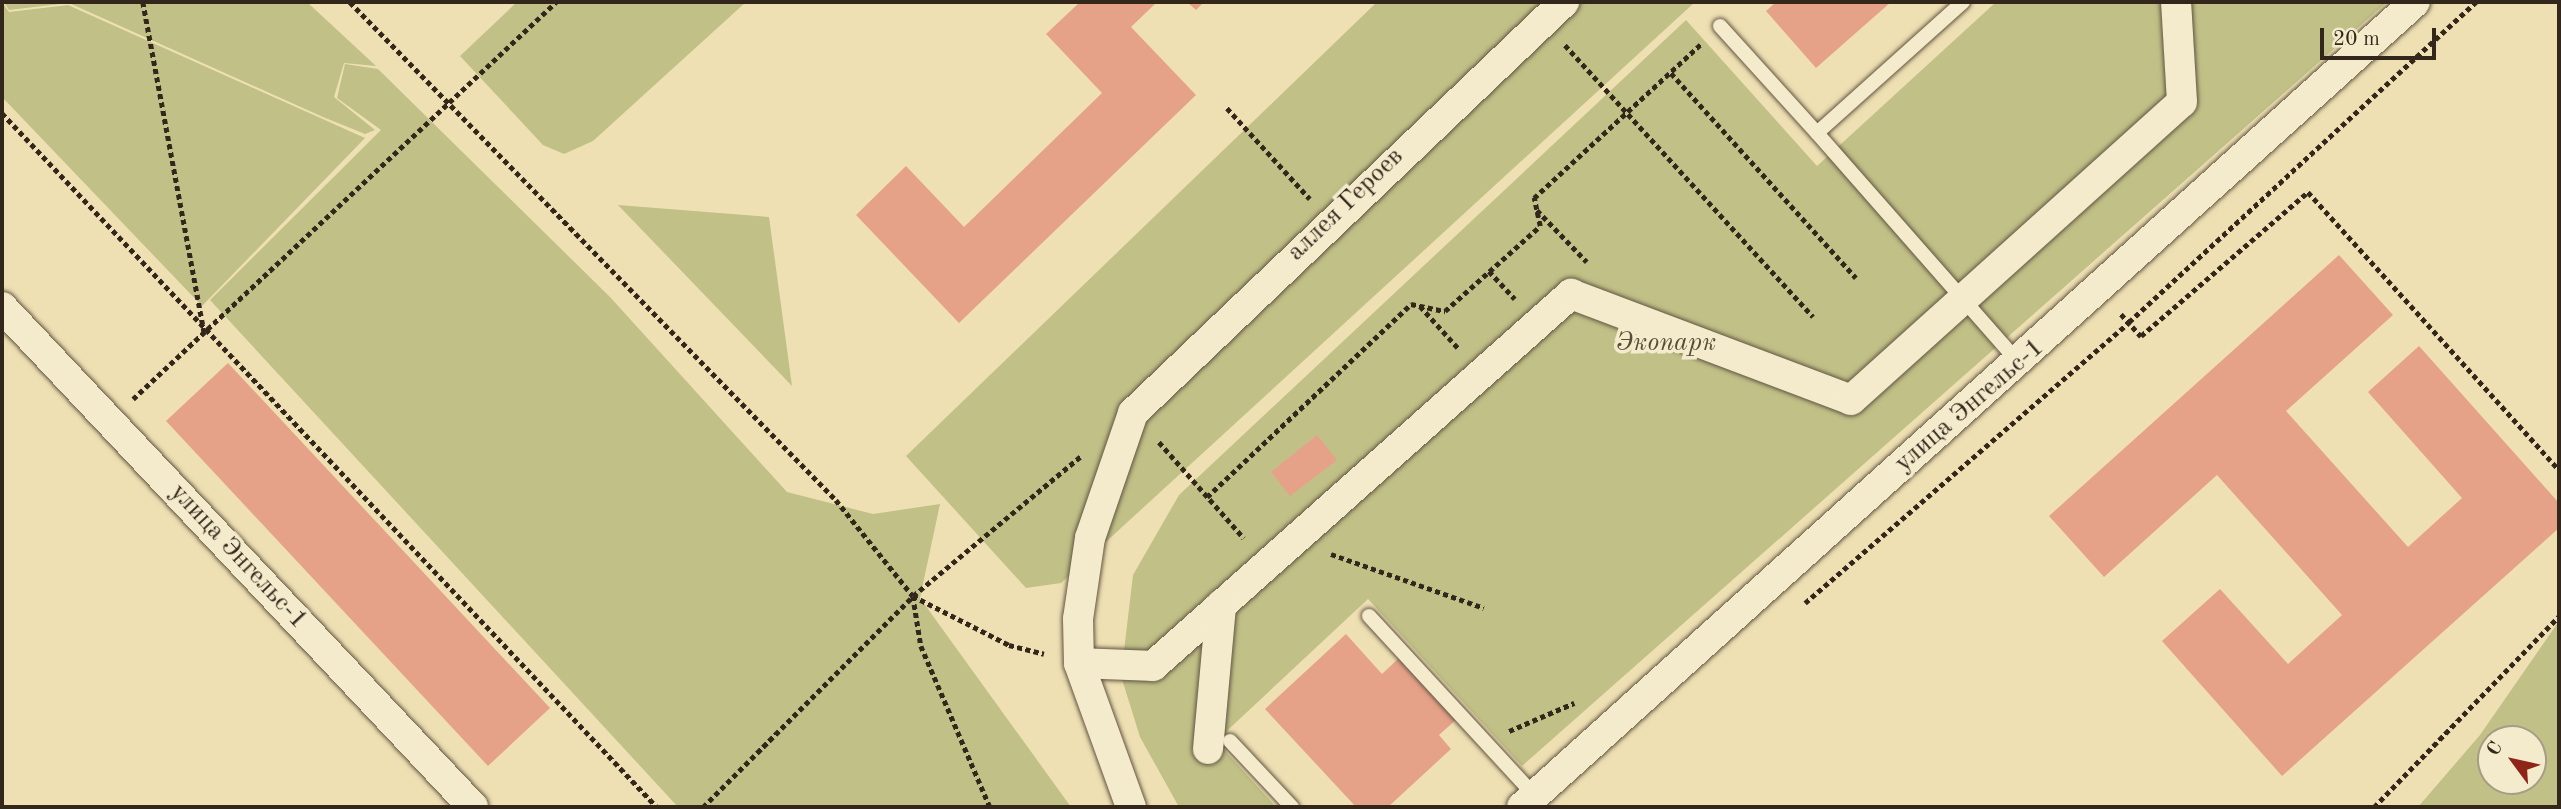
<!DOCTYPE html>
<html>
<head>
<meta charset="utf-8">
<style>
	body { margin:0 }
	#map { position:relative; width:2561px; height:809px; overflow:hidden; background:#eee0b2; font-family:"Old Standard TT",serif }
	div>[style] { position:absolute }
	.green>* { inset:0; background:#c0c087 }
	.building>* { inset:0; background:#e6a289 }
	.path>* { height:4.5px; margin-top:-2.25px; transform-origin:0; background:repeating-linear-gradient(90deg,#33271c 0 5px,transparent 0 8.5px) }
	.roads { filter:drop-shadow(0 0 2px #625542) drop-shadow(0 0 2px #625542) }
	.lane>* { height:14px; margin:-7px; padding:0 7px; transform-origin:7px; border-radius:7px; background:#f4ebcd }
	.street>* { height:30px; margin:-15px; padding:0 15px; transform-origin:15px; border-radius:15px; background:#f4ebcd }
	span { translate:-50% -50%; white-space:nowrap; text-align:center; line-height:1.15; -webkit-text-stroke:7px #f4ebcd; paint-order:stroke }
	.street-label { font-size:26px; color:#33271c }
	.park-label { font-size:26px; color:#564d37; font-style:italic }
	.frame { position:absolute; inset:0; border:4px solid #33271c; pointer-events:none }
	.north { position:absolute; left:2477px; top:725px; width:70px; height:70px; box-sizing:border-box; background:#f4ebcd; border:2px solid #a79d86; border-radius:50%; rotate:303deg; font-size:19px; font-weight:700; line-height:28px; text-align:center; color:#33271c }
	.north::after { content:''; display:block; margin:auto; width:24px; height:32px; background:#8f2418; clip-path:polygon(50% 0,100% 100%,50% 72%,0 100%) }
	.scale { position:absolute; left:2320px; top:28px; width:116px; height:32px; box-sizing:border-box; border:4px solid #33271c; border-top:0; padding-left:9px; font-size:21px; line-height:24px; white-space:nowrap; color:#33271c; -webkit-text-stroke:5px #f4ebcd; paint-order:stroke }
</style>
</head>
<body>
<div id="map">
	<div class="green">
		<i style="clip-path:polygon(2px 2px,9px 12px,68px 5px,365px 138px,202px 306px,2px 97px)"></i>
		<i style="clip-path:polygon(4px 2px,307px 2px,376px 66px,344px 63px,334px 97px,375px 130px,365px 134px,323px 117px,69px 3px,9px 10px)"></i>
		<i style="clip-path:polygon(517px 2px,746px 2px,593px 141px,564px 154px,543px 145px,460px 56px)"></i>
		<i style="clip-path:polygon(1377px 2px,1695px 2px,1061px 583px,1026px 588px,906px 456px)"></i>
		<i style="clip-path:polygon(1996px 2px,2387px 2px,1522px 766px,1368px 599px,1216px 741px,1276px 807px,1179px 807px,1140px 737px,1121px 676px,1133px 575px,1179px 495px,1686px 20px,1817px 166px)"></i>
		<i style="clip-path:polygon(345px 64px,378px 69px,610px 297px,787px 492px,873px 514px,940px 504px,920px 598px,1071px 807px,678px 807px,210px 300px,381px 130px,337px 98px)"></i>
		<i style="clip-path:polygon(618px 205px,769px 217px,792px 386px)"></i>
		<i style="clip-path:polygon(evenodd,2559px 621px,2559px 807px,2418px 807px,2480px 735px,2559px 621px,2491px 739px,2533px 739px,2533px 781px,2491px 781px,2491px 739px)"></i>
	</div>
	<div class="building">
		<i style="clip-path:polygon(1080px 2px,1157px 2px,1131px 27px,1196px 95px,959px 323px,856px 215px,906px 166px,964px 227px,1102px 93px,1046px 34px)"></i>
		<i style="clip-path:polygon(1187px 2px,1204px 2px,1196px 10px)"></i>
		<i style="clip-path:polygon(1776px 2px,1891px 2px,1816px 68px,1766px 11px)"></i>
		<i style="clip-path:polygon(2339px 255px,2393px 315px,2286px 411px,2408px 547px,2462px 498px,2368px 392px,2419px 346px,2559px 503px,2559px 528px,2282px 776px,2162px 641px,2220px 589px,2288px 664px,2342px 615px,2217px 475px,2104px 577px,2049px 516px)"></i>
		<i style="clip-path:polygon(228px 363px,550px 708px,488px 766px,166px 421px)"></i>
		<i style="clip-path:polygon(1317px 435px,1337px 460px,1290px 496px,1271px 472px)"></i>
		<i style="clip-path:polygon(1346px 634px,1382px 674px,1401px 656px,1458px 718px,1439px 735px,1451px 749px,1388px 807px,1356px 807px,1265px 709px)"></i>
	</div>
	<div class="path">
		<i style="left:143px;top:2px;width:335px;rotate:79.5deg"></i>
		<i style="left:350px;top:2px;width:696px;rotate:45.7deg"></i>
		<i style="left:836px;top:500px;width:123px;rotate:51.3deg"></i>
		<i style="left:913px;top:596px;width:108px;rotate:27deg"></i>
		<i style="left:1009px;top:645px;width:36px;rotate:14deg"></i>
		<i style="left:1565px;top:45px;width:368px;rotate:47.6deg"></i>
		<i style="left:1671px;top:73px;width:276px;rotate:47.9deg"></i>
		<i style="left:1227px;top:108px;width:123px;rotate:47.6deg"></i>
		<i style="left:2px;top:113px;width:954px;rotate:46.66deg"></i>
		<i style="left:1537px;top:210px;width:72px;rotate:46.1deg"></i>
		<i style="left:1489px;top:271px;width:38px;rotate:47deg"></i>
		<i style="left:1420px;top:306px;width:58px;rotate:47.8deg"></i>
		<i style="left:2121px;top:314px;width:30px;rotate:48deg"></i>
		<i style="left:2141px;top:336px;width:221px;rotate:-40.8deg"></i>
		<i style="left:2308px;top:192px;width:375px;rotate:47.9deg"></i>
		<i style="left:133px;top:399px;width:580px;rotate:-43.18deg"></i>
		<i style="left:1159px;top:442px;width:128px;rotate:48.5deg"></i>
		<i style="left:1207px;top:497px;width:281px;rotate:-43.4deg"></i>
		<i style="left:1411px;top:304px;width:35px;rotate:12deg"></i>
		<i style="left:1445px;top:311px;width:127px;rotate:-41.8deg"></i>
		<i style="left:1540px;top:226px;width:29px;rotate:-102deg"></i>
		<i style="left:1534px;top:198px;width:227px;rotate:-42.7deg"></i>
		<i style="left:1331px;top:554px;width:162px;rotate:19.4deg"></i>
		<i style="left:913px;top:596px;width:51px;rotate:80.9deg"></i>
		<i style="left:921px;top:646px;width:175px;rotate:66.8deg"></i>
		<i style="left:1805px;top:603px;width:429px;rotate:-40.9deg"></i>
		<i style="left:2129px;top:322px;width:472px;rotate:-42.7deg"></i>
		<i style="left:1509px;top:731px;width:71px;rotate:-23.3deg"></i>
		<i style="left:703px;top:807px;width:298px;rotate:-45.1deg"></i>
		<i style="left:913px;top:596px;width:219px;rotate:-39.8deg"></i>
		<i style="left:2374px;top:807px;width:266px;rotate:-45.9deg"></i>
	</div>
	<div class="roads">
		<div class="lane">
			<i style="left:1963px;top:2px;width:196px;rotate:138.1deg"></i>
			<i style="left:1817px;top:133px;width:305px;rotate:48.7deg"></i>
			<i style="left:1720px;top:26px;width:144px;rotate:47.8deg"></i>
			<i style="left:1369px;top:616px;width:245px;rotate:47.3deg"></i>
			<i style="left:1230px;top:741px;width:91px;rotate:46.8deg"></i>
		</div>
		<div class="street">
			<i style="left:2px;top:307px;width:687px;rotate:46.71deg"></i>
			<i style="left:1079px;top:663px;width:74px;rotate:2.3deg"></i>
			<i style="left:1153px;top:666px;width:560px;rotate:-41.67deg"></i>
			<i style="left:1571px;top:294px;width:299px;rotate:20.7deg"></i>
			<i style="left:1851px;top:400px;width:445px;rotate:-42deg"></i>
			<i style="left:2182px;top:102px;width:100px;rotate:-93.4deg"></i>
			<i style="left:1208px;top:749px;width:145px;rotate:-84.8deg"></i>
			<i style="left:1131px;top:807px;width:153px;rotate:-109.9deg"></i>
			<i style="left:1079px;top:663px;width:44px;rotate:-91.3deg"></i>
			<i style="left:1078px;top:619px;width:82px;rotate:-81.6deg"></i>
			<i style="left:1090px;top:538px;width:132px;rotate:-71deg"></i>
			<i style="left:1133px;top:413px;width:596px;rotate:-43.64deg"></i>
			<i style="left:1522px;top:807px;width:1202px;rotate:-42.03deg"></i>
		</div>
	</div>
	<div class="street-label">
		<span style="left:1346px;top:205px;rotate:-44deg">аллея Героев</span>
		<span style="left:1970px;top:406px;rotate:-41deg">улица Энгельс-1</span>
		<span style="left:238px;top:557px;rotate:47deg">улица Энгельс-1</span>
	</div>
	<div class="park-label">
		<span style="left:1666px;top:344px">Экопарк</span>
	</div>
	<div class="frame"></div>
	<div class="north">С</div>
	<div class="scale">20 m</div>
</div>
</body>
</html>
